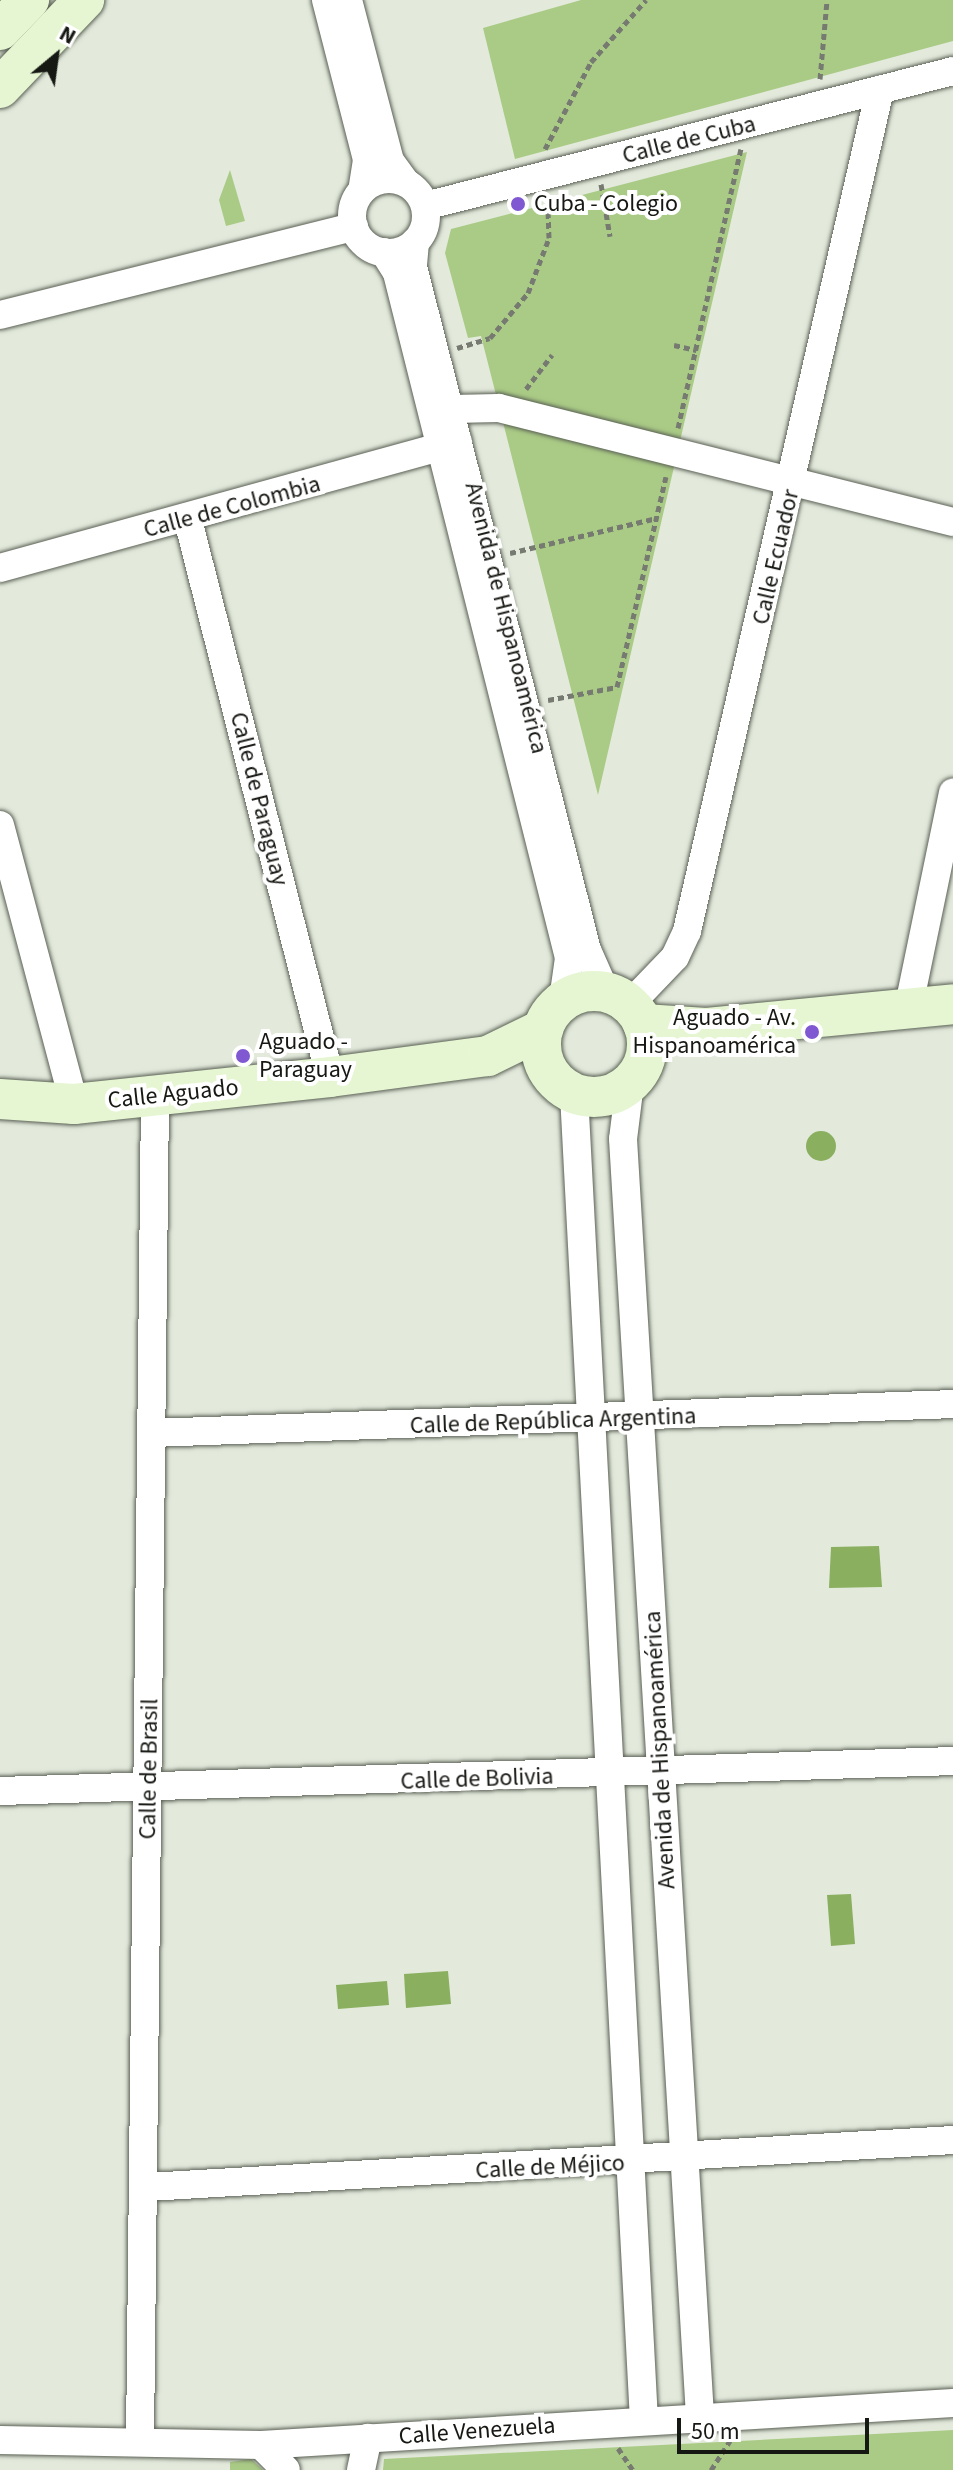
<!DOCTYPE html>
<html>
<head>
<meta charset="utf-8">
<style>
	body { margin:0 }
	#map { position:relative; width:953px; height:2470px; overflow:hidden; background:#e3eadc; font-family:"Source Sans 3",sans-serif }
	div>[style] { position:absolute }
	.green>* { inset:0; background:#aacb86 }
	.water>* { inset:0; background:#8aaf5f }
	.round { border-radius:50% }
	.path>* { height:5px; margin-top:-2.5px; transform-origin:0; background:repeating-linear-gradient(90deg,#767a71 0 6px,transparent 0 10px) }
	.roads { filter:drop-shadow(0 0 2px #5a6054) drop-shadow(0 0 2px #5a6054) }
	.street>* { height:28px; margin:-14px; padding:0 14px; transform-origin:14px; border-radius:14px; background:#fff }
	.street>.ring { margin:-14px; padding:0; box-sizing:content-box; background:none; border:28px solid #fff; border-radius:50% }
	.secondary>* { height:40px; margin:-20px; padding:0 20px; transform-origin:20px; border-radius:20px; background:#e6f6d3 }
	.secondary>.ring { margin:-20px; padding:0; box-sizing:content-box; background:none; border:40px solid #e6f6d3; border-radius:50% }
	.dots>* { width:22px; height:22px; translate:-50% -50%; box-sizing:border-box; border:4px solid #fff; border-radius:50% }
	span { translate:-50% -50%; white-space:nowrap; text-align:center; line-height:1.15; -webkit-text-stroke:8px #fff; paint-order:stroke }
	.street-label { font-size:24px; color:#161813 }
	.poi-label { font-size:24px; color:#161813 }
	.left { translate:0 -50%; text-align:left }
	.right { translate:-100% -50%; text-align:right }
	.north { position:absolute; left:16px; top:16px; width:80px; height:80px; -webkit-text-stroke:6px #fff; paint-order:stroke; rotate:29deg; font-size:22px; font-weight:700; line-height:32px; text-align:center; color:#161813 }
	.north::after { content:''; display:block; margin:auto; width:28px; height:36px; background:#161813; clip-path:polygon(50% 0,100% 100%,50% 72%,0 100%) }
	.scale { position:absolute; left:677px; top:2418px; width:192px; height:36px; box-sizing:border-box; border:4px solid #161813; border-top:0; padding-left:10px; font-size:24px; line-height:28px; white-space:nowrap; color:#161813; -webkit-text-stroke:6px #fff; paint-order:stroke }
</style>
</head>
<body>
<div id="map">
	<div class="green">
		<i style="clip-path:polygon(581px 0,953px 0,953px 41px,515px 159px,483px 28px)"></i>
		<i style="clip-path:polygon(747px 152px,598px 795px,481px 336px,468px 338px,445px 253px,451px 229px)"></i>
		<i style="clip-path:polygon(230px 170px,245px 221px,226px 226px,219px 200px)"></i>
		<i style="clip-path:polygon(953px 2430px,953px 2470px,383px 2470px,384px 2459px)"></i>
		<i style="clip-path:polygon(251px 2459px,263px 2470px,230px 2470px,230px 2462px)"></i>
	</div>
	<div class="water">
		<i class="round" style="left:806px;top:1131px;width:30px;height:30px"></i>
		<i style="clip-path:polygon(879px 1546px,882px 1587px,829px 1588px,831px 1547px)"></i>
		<i style="clip-path:polygon(851px 1894px,855px 1944px,831px 1946px,827px 1895px)"></i>
		<i style="clip-path:polygon(448px 1971px,451px 2004px,406px 2008px,404px 1974px)"></i>
		<i style="clip-path:polygon(387px 1981px,389px 2005px,338px 2009px,336px 1985px)"></i>
	</div>
	<div class="path">
		<i style="left:820px;top:79px;width:79px;rotate:-84.9deg"></i>
		<i style="left:545px;top:149px;width:98px;rotate:-62.1deg"></i>
		<i style="left:591px;top:62px;width:83px;rotate:-48.4deg"></i>
		<i style="left:601px;top:184px;width:53px;rotate:80.2deg"></i>
		<i style="left:674px;top:345px;width:23px;rotate:13deg"></i>
		<i style="left:457px;top:348px;width:34px;rotate:-17deg"></i>
		<i style="left:490px;top:338px;width:59px;rotate:-49.8deg"></i>
		<i style="left:528px;top:293px;width:59px;rotate:-69.1deg"></i>
		<i style="left:549px;top:238px;width:37px;rotate:-92deg"></i>
		<i style="left:526px;top:389px;width:43px;rotate:-52.6deg"></i>
		<i style="left:678px;top:428px;width:286px;rotate:-77.3deg"></i>
		<i style="left:510px;top:553px;width:151px;rotate:-13.4deg"></i>
		<i style="left:548px;top:700px;width:70px;rotate:-10.7deg"></i>
		<i style="left:617px;top:687px;width:216px;rotate:-76.9deg"></i>
		<i style="left:618px;top:2448px;width:27px;rotate:56deg"></i>
		<i style="left:711px;top:2470px;width:35px;rotate:-57deg"></i>
	</div>
	<div class="roads">
		<div class="street">
			<i style="left:326px;top:0;width:165px;rotate:75.6deg"></i>
			<i style="left:367px;top:160px;width:30px;rotate:99deg"></i>
			<i style="left:348px;top:0;width:166px;rotate:75.4deg"></i>
			<i style="left:390px;top:161px;width:26px;rotate:54deg"></i>
			<i class="ring" style="left:352px;top:179px;width:46px;height:46px"></i>
			<i style="left:425px;top:206px;width:545px;rotate:-14.34deg"></i>
			<i style="left:415px;top:242px;width:25px;rotate:95deg"></i>
			<i style="left:413px;top:267px;width:705px;rotate:75.71deg"></i>
			<i style="left:587px;top:950px;width:47px;rotate:66.2deg"></i>
			<i style="left:384px;top:252px;width:25px;rotate:58deg"></i>
			<i style="left:397px;top:273px;width:706px;rotate:75.9deg"></i>
			<i style="left:569px;top:958px;width:42px;rotate:98.1deg"></i>
			<i style="left:0;top:315px;width:365px;rotate:-14deg"></i>
			<i style="left:452px;top:409px;width:47px;rotate:-1.2deg"></i>
			<i style="left:499px;top:408px;width:468px;rotate:14.1deg"></i>
			<i style="left:188px;top:520px;width:575px;rotate:75.7deg"></i>
			<i style="left:0;top:568px;width:475px;rotate:-15.4deg"></i>
			<i style="left:0;top:825px;width:289px;rotate:75.1deg"></i>
			<i style="left:629px;top:1005px;width:66px;rotate:-46.2deg"></i>
			<i style="left:675px;top:957px;width:29px;rotate:-65deg"></i>
			<i style="left:687px;top:931px;width:863px;rotate:-77.08deg"></i>
			<i style="left:908px;top:1010px;width:222px;rotate:-78.3deg"></i>
			<i style="left:630px;top:1083px;width:56px;rotate:97.1deg"></i>
			<i style="left:623px;top:1139px;width:1280px;rotate:86.55deg"></i>
			<i style="left:574px;top:1094px;width:1328px;rotate:86.98deg"></i>
			<i style="left:152px;top:1433px;width:802px;rotate:-2.07deg"></i>
			<i style="left:0;top:1791px;width:953px;rotate:-1.8deg"></i>
			<i style="left:148px;top:2187px;width:806px;rotate:-3.34deg"></i>
			<i style="left:0;top:2440px;width:261px;rotate:1.1deg"></i>
			<i style="left:261px;top:2445px;width:693px;rotate:-3.47deg"></i>
			<i style="left:140px;top:2440px;width:1343px;rotate:-89.36deg"></i>
			<i style="left:261px;top:2445px;width:35px;rotate:45deg"></i>
			<i style="left:361px;top:2470px;width:33px;rotate:-78deg"></i>
		</div>
		<div class="secondary">
			<i style="left:0;top:30px;width:42px;rotate:-46deg"></i>
			<i style="left:0;top:88px;width:122px;rotate:-46.3deg"></i>
			<i class="ring" style="left:541px;top:991px;width:66px;height:66px"></i>
			<i style="left:643px;top:1024px;width:63px;rotate:3.6deg"></i>
			<i style="left:706px;top:1028px;width:248px;rotate:-5.5deg"></i>
			<i style="left:0;top:1099px;width:74px;rotate:3.9deg"></i>
			<i style="left:74px;top:1104px;width:257px;rotate:-6deg"></i>
			<i style="left:330px;top:1077px;width:159px;rotate:-7.6deg"></i>
			<i style="left:488px;top:1056px;width:61px;rotate:-26.1deg"></i>
		</div>
	</div>
	<div class="dots">
		<i style="left:518px;top:204px;background:#8058d2"></i>
		<i style="left:812px;top:1032px;background:#8058d2"></i>
		<i style="left:243px;top:1056px;background:#8058d2"></i>
	</div>
	<div class="street-label">
		<span style="left:689px;top:140px;rotate:-14deg">Calle de Cuba</span>
		<span style="left:232px;top:507px;rotate:-15deg">Calle de Colombia</span>
		<span style="left:776px;top:557px;rotate:-77deg">Calle Ecuador</span>
		<span style="left:506px;top:618px;rotate:76deg">Avenida de Hispanoamérica</span>
		<span style="left:259px;top:799px;rotate:76deg">Calle de Paraguay</span>
		<span style="left:173px;top:1094px;rotate:-6deg">Calle Aguado</span>
		<span style="left:553px;top:1421px;rotate:-2deg">Calle de República Argentina</span>
		<span style="left:660px;top:1750px;rotate:-93deg">Avenida de Hispanoamérica</span>
		<span style="left:149px;top:1769px;rotate:-89deg">Calle de Brasil</span>
		<span style="left:477px;top:1779px;rotate:-2deg">Calle de Bolivia</span>
		<span style="left:550px;top:2167px;rotate:-3deg">Calle de Méjico</span>
		<span style="left:477px;top:2431px;rotate:-4deg">Calle Venezuela</span>
	</div>
	<div class="poi-label">
		<span class="left" style="left:534px;top:204px">Cuba - Colegio</span>
		<span class="right" style="left:796px;top:1032px">Aguado - Av.<br>Hispanoamérica</span>
		<span class="left" style="left:259px;top:1056px">Aguado -<br>Paraguay</span>
	</div>
	<div class="north">N</div>
	<div class="scale">50 m</div>
</div>
</body>
</html>
